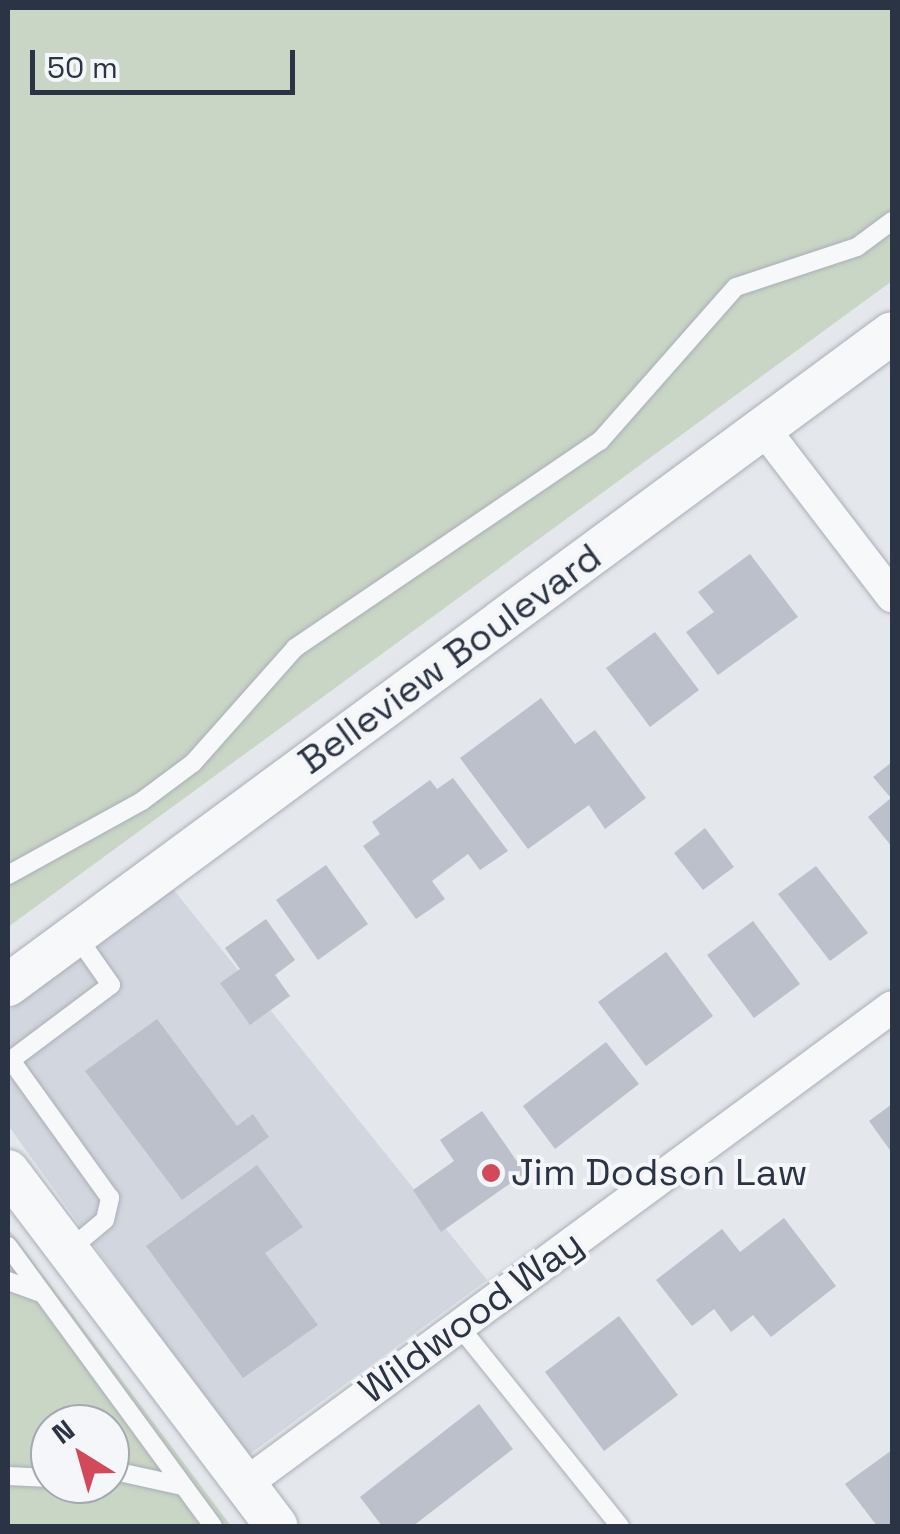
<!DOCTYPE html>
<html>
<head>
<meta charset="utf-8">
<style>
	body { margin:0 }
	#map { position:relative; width:900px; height:1534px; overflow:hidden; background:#e4e7ec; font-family:"Space Grotesk",sans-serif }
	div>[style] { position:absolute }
	.built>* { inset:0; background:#d2d6de }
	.green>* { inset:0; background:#c9d6c5 }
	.building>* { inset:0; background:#bbc0ca }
	.roads { filter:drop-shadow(0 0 2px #a9aeb7) drop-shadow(0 0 2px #a9aeb7) }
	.service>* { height:18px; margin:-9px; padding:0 9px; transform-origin:9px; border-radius:9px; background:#f7f8fa }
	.minor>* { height:32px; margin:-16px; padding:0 16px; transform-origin:16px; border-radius:16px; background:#f7f8fa }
	.tertiary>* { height:42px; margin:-21px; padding:0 21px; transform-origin:21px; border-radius:21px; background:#f7f8fa }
	.dots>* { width:28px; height:28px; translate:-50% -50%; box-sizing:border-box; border:5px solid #f4f6f9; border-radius:50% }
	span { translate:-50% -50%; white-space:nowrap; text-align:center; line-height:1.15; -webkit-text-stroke:8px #f4f6f9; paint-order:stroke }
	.street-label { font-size:38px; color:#2b3445 }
	.poi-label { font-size:38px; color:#2b3445 }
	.left { translate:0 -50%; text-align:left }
	.frame { position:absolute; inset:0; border:10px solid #2b3445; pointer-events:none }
	.north { position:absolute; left:30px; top:1404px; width:100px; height:100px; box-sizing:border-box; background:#f4f6f9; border:2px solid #a4a8b1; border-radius:50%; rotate:323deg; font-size:28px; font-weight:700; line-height:40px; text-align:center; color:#2b3445 }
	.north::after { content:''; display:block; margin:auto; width:35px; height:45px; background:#d1495b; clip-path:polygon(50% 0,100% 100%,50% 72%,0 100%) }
	.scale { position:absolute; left:30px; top:50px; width:265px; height:45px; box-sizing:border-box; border:5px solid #2b3445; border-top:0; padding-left:12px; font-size:30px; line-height:35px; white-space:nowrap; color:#2b3445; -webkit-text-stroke:8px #f4f6f9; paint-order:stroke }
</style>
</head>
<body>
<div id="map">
	<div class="built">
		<i style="clip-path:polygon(173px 889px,487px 1280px,246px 1457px,8px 1125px,8px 1011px)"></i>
	</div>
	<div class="green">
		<i style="clip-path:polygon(8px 8px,892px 8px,892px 281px,8px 927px)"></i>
		<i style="clip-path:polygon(evenodd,8px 1228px,231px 1526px,8px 1526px,8px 1228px,50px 1424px,110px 1424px,110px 1484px,50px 1484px,50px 1424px)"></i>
	</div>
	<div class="building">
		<i style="clip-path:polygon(750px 554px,798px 617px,718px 675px,686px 632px,714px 612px,698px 592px)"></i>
		<i style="clip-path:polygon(655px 632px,699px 690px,650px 727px,606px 668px)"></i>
		<i style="clip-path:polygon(541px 698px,575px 744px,595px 730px,646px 798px,605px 829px,589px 805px,528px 849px,460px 758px)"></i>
		<i style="clip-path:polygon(892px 762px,892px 847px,868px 817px,891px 798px,873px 777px)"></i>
		<i style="clip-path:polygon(453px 778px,508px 851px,480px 870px,468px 854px,432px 881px,445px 899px,416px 919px,363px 846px,380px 834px,372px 822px,430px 780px,437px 789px)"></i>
		<i style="clip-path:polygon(705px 828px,734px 867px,703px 890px,674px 853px)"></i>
		<i style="clip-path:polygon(326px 865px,368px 924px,318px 960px,276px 900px)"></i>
		<i style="clip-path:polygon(816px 866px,868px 933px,830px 961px,778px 894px)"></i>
		<i style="clip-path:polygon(266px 919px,295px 960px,275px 975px,290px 996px,250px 1025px,220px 983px,240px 969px,225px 948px)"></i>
		<i style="clip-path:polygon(753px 921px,800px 984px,754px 1018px,707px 955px)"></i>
		<i style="clip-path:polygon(666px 952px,713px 1016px,646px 1066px,598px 1002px)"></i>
		<i style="clip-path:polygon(157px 1019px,237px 1126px,253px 1114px,269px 1137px,182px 1200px,85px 1071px)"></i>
		<i style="clip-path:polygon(606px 1042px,639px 1084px,555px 1149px,523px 1106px)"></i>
		<i style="clip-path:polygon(892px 1104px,892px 1153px,869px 1121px)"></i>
		<i style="clip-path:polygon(482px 1111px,525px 1173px,441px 1232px,413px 1190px,454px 1161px,440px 1140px)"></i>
		<i style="clip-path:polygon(257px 1165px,303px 1227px,265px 1253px,318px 1325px,243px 1378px,146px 1246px)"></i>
		<i style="clip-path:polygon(784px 1218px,836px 1286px,771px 1337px,753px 1315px,731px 1332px,714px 1309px,692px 1326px,656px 1280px,722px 1229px,740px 1252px)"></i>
		<i style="clip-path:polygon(619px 1316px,678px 1395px,604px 1451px,545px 1372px)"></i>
		<i style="clip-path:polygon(479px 1404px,513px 1449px,413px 1526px,382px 1526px,360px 1497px)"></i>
		<i style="clip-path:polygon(892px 1450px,892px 1526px,877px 1526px,845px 1484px)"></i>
	</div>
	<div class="roads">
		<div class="service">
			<i style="left:8px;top:875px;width:153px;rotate:-28.9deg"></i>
			<i style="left:142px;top:801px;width:64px;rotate:-36.7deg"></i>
			<i style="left:193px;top:763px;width:154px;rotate:-48.4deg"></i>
			<i style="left:295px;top:648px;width:369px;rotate:-34.2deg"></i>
			<i style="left:600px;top:441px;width:205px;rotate:-48.6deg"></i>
			<i style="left:736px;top:287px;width:127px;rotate:-18.3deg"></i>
			<i style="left:857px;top:247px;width:44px;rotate:-36.6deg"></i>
			<i style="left:8px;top:1246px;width:347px;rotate:53.8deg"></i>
			<i style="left:68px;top:1251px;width:48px;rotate:-40deg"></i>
			<i style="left:105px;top:1220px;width:23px;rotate:-77deg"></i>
			<i style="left:110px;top:1198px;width:170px;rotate:-125.7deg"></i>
			<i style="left:11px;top:1060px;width:125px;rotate:-36.9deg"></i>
			<i style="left:111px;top:985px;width:61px;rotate:-125deg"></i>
			<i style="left:8px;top:1281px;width:33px;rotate:20deg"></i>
			<i style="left:459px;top:1326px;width:257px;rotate:51.2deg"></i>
			<i style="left:110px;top:1470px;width:75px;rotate:12.4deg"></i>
			<i style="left:8px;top:1476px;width:42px;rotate:2.7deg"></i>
		</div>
		<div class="minor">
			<i style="left:763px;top:428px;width:212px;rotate:52.5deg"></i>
			<i style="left:244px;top:1485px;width:805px;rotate:-36.41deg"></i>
		</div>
		<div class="tertiary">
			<i style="left:8px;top:985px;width:1098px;rotate:-36.41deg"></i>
			<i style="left:8px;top:1171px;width:445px;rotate:52.9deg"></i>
		</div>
	</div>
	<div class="dots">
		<i style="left:491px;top:1173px;background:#d1495b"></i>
	</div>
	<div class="street-label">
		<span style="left:450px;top:659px;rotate:-36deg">Belleview Boulevard</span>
		<span style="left:471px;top:1317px;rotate:-36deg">Wildwood Way</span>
	</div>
	<div class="poi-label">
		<span class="left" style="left:511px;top:1173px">Jim Dodson Law</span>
	</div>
	<div class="frame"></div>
	<div class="north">N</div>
	<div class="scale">50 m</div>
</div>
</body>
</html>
